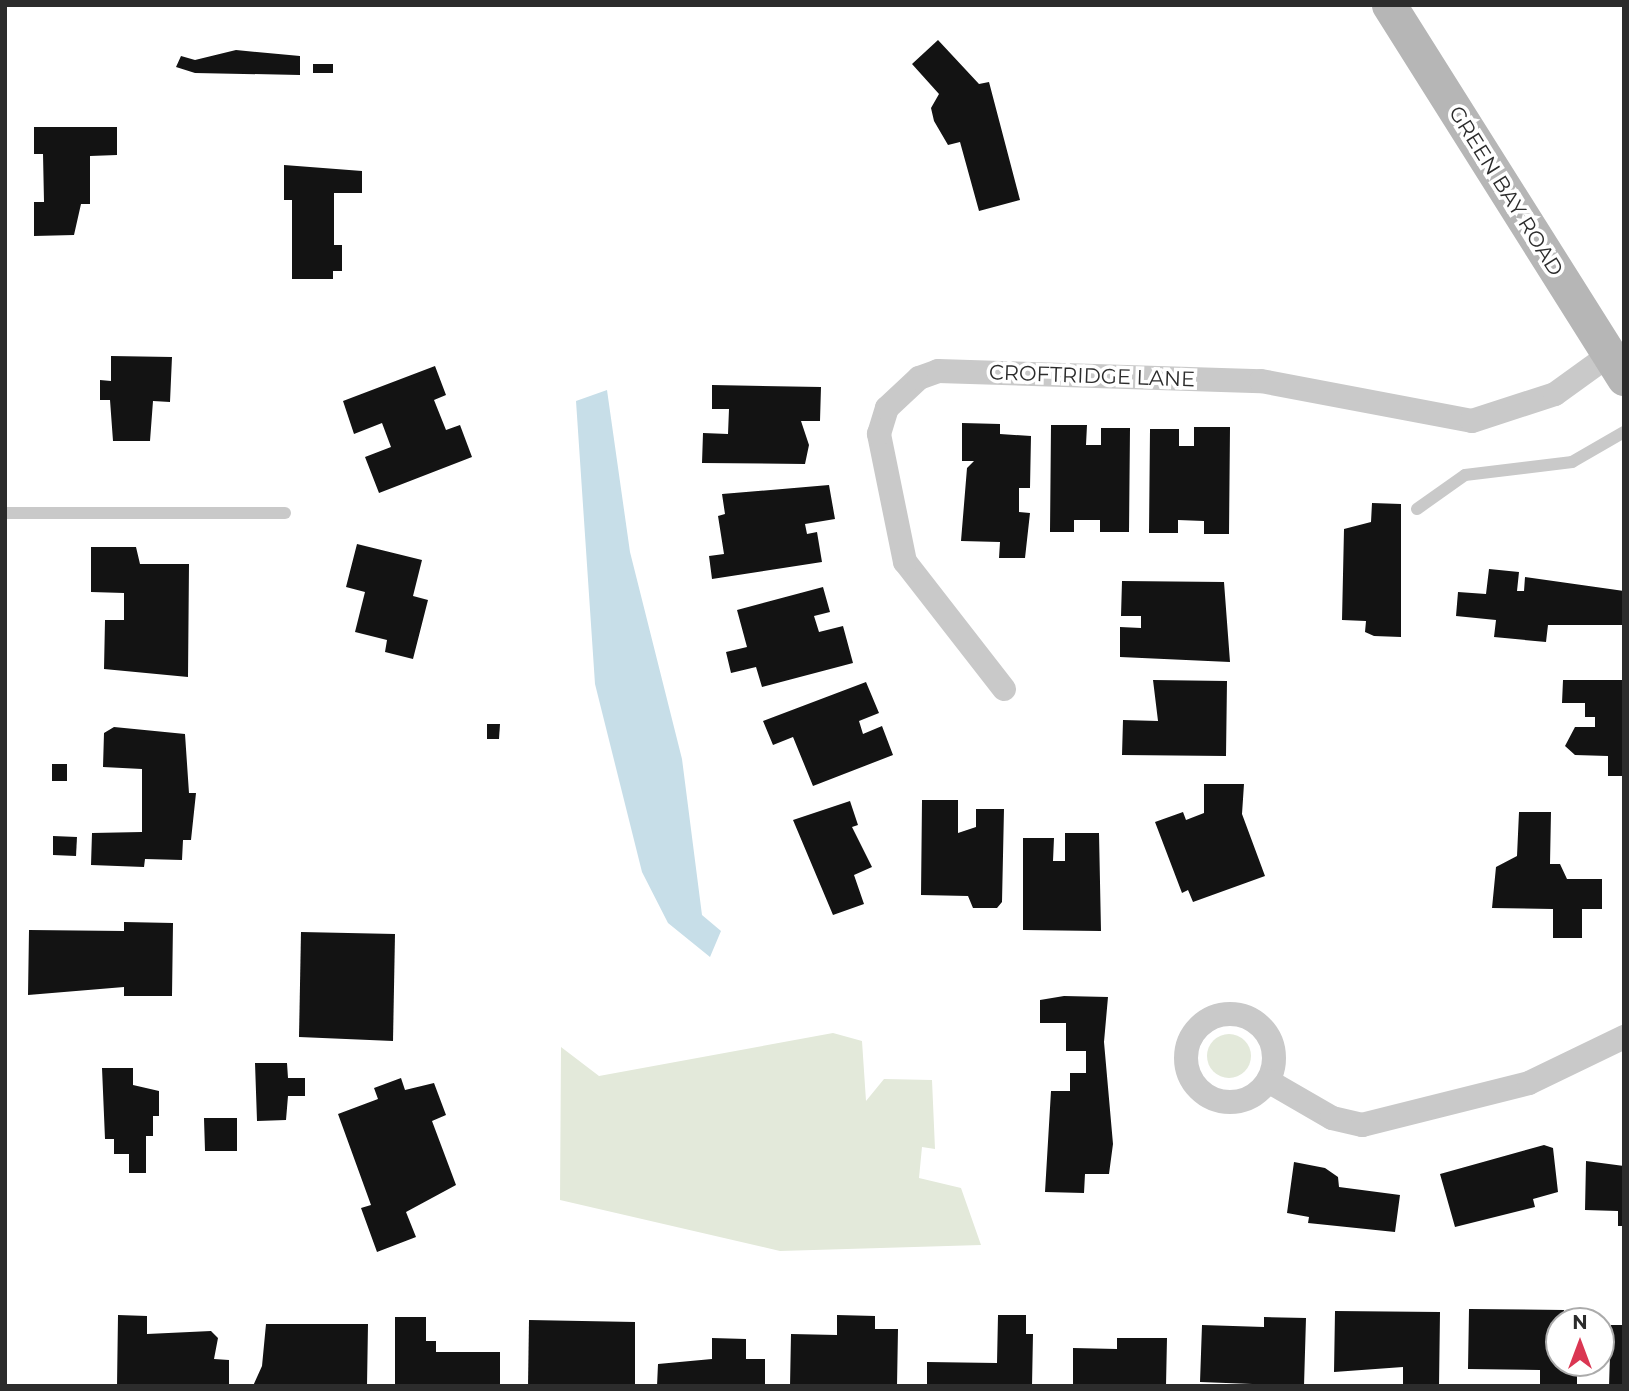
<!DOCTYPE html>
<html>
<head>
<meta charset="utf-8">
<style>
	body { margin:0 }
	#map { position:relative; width:1629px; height:1391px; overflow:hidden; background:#fff; font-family:Montserrat,sans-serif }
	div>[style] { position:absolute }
	.green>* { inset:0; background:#e3e9da }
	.round { border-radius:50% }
	.water>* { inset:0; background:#c7dee8 }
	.building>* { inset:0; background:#131313 }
	.lane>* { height:12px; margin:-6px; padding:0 6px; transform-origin:6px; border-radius:6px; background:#c9c9c9 }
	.street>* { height:24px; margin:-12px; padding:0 12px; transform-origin:12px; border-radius:12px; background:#c9c9c9 }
	.street>.ring { margin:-12px; padding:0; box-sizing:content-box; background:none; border:24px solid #c9c9c9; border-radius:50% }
	.secondary>* { height:35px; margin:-17.5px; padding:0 17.5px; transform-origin:17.5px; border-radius:17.5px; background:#b6b6b6 }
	span { translate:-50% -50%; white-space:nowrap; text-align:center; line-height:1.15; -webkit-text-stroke:7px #fff; paint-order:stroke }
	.street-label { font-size:21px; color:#2c2c2c }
	.frame { position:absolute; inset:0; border:7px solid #2c2c2c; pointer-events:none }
	.north { position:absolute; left:1545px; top:1307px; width:70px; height:70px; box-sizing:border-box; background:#fff; border:2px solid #ababab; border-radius:50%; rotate:0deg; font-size:19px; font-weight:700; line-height:28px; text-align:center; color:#2c2c2c }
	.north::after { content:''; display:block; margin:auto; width:24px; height:32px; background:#da3652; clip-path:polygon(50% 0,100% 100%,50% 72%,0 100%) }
</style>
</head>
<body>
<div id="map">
	<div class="green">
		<i style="clip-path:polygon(833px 1033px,862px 1041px,866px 1101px,884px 1079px,932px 1080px,935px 1149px,922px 1147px,919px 1178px,961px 1188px,981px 1245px,780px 1251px,560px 1200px,561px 1047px,599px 1076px)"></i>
		<i class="round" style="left:1207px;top:1034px;width:44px;height:44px"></i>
	</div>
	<div class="water">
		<i style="clip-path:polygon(607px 390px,630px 552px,682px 759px,702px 915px,721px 931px,710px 957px,668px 923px,642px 872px,595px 684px,576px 401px)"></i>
	</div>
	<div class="building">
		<i style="clip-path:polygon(938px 40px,979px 84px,989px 82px,1020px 200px,979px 211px,960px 142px,948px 145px,934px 121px,931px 108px,939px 94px,912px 64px)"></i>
		<i style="clip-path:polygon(236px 50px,300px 56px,300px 75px,195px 73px,176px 67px,181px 56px,195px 60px)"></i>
		<i style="clip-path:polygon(313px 64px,333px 64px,333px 73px,313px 73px)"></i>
		<i style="clip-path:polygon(34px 127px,117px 127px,117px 155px,90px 156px,90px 204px,81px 204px,74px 235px,34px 236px,34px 202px,44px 202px,43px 154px,34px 154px)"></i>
		<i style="clip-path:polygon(284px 165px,362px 171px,362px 193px,334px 193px,334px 245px,342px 245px,342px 271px,333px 271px,333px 279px,292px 279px,292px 200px,284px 200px)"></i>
		<i style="clip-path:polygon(111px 356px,172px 357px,170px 402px,153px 401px,150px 441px,113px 441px,110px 400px,100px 400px,100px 380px,111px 381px)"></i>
		<i style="clip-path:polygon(435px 366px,446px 395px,434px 400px,446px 430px,460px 425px,472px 457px,379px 493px,365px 457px,391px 447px,382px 423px,354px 434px,343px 401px)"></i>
		<i style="clip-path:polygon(712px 385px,821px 387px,820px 421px,801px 421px,809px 445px,805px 464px,702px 463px,703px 433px,728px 434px,729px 409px,712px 409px)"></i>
		<i style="clip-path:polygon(962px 423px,1000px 424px,1000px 434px,1031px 436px,1030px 488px,1019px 488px,1019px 512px,1030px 513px,1025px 558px,999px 558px,1000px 542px,961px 541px,967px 468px,974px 461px,962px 461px)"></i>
		<i style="clip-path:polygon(1051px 425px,1087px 425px,1086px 445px,1101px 445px,1101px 428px,1130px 428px,1129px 532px,1100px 532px,1100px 520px,1074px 520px,1074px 532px,1050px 532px)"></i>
		<i style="clip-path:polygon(1194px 427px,1230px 427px,1229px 534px,1204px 534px,1204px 521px,1178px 520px,1178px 533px,1149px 533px,1150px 429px,1179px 429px,1179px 446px,1194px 446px)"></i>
		<i style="clip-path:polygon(829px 485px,835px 519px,805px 524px,807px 534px,817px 532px,822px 562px,712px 579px,709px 556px,724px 554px,718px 516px,725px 514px,722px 494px)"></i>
		<i style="clip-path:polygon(1372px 503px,1401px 504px,1401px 637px,1374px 636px,1365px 632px,1366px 621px,1342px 620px,1344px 529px,1371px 522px)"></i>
		<i style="clip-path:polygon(357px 544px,422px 560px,413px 596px,428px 600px,413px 659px,385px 652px,387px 640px,355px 632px,365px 592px,346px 587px)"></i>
		<i style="clip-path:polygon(91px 547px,136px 547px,140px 564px,189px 564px,188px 677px,104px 669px,105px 620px,124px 620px,124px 593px,91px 592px)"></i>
		<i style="clip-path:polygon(1489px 569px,1519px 572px,1517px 591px,1524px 591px,1525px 577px,1624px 591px,1624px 625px,1548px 625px,1546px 642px,1494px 637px,1496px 620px,1456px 616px,1458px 592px,1486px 594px)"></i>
		<i style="clip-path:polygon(1122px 581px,1224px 582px,1230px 662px,1120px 657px,1120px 627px,1141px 628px,1141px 616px,1121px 616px)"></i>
		<i style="clip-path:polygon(823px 587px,830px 612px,814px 616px,819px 632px,843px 626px,853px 663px,762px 687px,756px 667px,731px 673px,726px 652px,747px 647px,737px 610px)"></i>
		<i style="clip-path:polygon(1153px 680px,1227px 681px,1226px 756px,1122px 755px,1123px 720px,1158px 721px)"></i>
		<i style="clip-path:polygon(1563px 680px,1624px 680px,1624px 776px,1608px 776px,1608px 756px,1575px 755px,1565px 746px,1575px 727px,1595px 727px,1595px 717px,1585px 717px,1585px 703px,1562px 703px)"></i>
		<i style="clip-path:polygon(866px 682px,879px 713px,859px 721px,863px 734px,882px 726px,893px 755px,813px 786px,793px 737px,773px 745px,763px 721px)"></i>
		<i style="clip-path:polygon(487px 724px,500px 724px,499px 739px,487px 739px)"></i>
		<i style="clip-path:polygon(114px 727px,185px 734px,189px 793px,196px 793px,191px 840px,183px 840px,182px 860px,145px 859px,144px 867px,91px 865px,92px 833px,142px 832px,142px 769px,103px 767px,104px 733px)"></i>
		<i style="clip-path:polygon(52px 764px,67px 764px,67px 781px,52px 781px)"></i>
		<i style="clip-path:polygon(1204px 784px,1244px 784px,1242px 814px,1265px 876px,1193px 902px,1188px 890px,1182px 893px,1155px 822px,1183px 812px,1186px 820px,1204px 813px)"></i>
		<i style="clip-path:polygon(922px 800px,958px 800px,958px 833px,976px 827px,976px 809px,1004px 809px,1002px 902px,997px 908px,973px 908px,968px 896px,921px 895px)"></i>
		<i style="clip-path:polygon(850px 801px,858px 825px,852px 827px,872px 867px,854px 875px,864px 904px,833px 915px,793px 820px)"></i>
		<i style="clip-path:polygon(1519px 812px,1551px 812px,1550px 864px,1560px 864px,1567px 879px,1602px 879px,1602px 909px,1582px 909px,1582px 938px,1553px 938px,1553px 909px,1492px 908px,1496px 867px,1517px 856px)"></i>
		<i style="clip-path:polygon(1065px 833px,1099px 833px,1101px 931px,1023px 930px,1023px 838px,1054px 838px,1053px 861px,1065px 861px)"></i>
		<i style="clip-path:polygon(53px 836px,77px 837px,76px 856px,53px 855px)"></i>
		<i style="clip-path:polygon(124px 922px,173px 923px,172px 996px,124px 996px,124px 987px,28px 995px,29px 930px,124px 931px)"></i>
		<i style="clip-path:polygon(301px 932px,395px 934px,393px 1041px,299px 1037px)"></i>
		<i style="clip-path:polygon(1064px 996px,1108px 997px,1104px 1042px,1113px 1144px,1109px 1174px,1085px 1174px,1084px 1193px,1045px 1192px,1051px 1091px,1070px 1091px,1070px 1073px,1086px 1073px,1086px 1051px,1066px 1051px,1066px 1023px,1040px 1023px,1040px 1000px)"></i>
		<i style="clip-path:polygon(255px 1063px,287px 1063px,288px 1078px,305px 1078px,305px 1096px,288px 1096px,286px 1120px,257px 1121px)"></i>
		<i style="clip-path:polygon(102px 1068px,133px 1068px,133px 1085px,159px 1091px,159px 1116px,153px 1116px,153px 1136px,146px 1136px,146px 1173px,129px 1173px,129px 1154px,114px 1154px,114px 1139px,105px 1139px)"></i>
		<i style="clip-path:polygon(401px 1078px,405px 1090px,434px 1083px,446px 1115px,432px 1121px,456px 1185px,406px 1212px,416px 1237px,377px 1252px,361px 1208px,371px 1205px,338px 1114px,378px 1099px,374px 1088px)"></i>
		<i style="clip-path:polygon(204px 1118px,237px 1118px,237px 1151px,205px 1151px)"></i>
		<i style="clip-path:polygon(1544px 1145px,1553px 1148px,1558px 1192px,1533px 1199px,1535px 1207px,1455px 1227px,1440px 1174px)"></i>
		<i style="clip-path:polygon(1586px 1161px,1624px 1166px,1624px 1226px,1618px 1226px,1618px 1211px,1585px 1210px)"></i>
		<i style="clip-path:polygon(1294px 1162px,1325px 1168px,1338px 1177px,1339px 1187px,1400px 1195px,1395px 1232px,1308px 1223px,1309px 1217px,1287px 1213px)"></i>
		<i style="clip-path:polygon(1469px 1309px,1564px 1310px,1559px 1363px,1577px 1363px,1577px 1386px,1540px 1386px,1540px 1370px,1468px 1369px)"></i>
		<i style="clip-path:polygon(1335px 1311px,1440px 1312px,1439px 1386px,1403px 1386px,1403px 1367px,1334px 1372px)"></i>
		<i style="clip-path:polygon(118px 1315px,147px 1316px,147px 1334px,211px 1331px,218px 1338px,214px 1359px,229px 1360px,229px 1386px,117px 1386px)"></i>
		<i style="clip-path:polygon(837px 1315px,875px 1316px,875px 1329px,898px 1329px,897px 1386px,790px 1386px,791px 1334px,837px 1335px)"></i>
		<i style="clip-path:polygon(998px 1315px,1026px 1315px,1026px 1334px,1033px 1334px,1032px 1386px,927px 1386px,927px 1362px,997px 1363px)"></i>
		<i style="clip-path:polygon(395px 1317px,426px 1317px,426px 1341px,436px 1341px,436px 1352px,500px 1352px,500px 1386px,395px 1386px)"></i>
		<i style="clip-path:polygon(1264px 1317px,1306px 1318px,1304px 1386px,1200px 1382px,1202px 1325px,1264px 1327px)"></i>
		<i style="clip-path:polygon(529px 1320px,635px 1322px,635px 1386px,528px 1386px)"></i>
		<i style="clip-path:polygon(266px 1324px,368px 1324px,367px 1386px,253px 1386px,262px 1366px)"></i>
		<i style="clip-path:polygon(1611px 1325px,1624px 1325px,1624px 1386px,1609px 1386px)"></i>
		<i style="clip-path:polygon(712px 1338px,746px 1339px,746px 1359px,765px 1359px,765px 1386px,657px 1386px,658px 1364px,712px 1359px)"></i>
		<i style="clip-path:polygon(1117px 1338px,1167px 1338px,1166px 1386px,1073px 1386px,1073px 1348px,1117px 1349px)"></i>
	</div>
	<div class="lane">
		<i style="left:1417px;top:509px;width:59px;rotate:-35.3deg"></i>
		<i style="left:1465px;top:475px;width:108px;rotate:-6.9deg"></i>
		<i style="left:1572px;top:462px;width:60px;rotate:-30deg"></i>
		<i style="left:5px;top:513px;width:280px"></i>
	</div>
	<div class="street">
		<i style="left:1004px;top:689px;width:161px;rotate:-127.9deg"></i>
		<i style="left:905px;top:562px;width:131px;rotate:-101.5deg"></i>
		<i style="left:879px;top:434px;width:27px;rotate:-73deg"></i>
		<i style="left:887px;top:408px;width:44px;rotate:-43.2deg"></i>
		<i style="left:919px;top:378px;width:20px;rotate:-20deg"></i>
		<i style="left:938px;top:371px;width:323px;rotate:1.8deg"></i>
		<i style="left:1261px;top:381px;width:215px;rotate:10.7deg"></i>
		<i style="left:1472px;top:421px;width:87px;rotate:-18deg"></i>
		<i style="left:1555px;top:394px;width:67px;rotate:-35.8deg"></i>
		<i class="ring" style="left:1186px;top:1014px;width:64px;height:64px"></i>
		<i style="left:1268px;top:1081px;width:74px;rotate:30deg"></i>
		<i style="left:1332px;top:1118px;width:31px;rotate:13deg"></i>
		<i style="left:1362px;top:1125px;width:172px;rotate:-14.1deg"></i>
		<i style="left:1529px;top:1083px;width:106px;rotate:-25.8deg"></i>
	</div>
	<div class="secondary">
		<i style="left:1389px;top:5px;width:441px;rotate:57.8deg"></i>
	</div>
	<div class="street-label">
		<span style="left:1506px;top:191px;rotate:58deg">GREEN BAY ROAD</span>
		<span style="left:1092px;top:376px;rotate:2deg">CROFTRIDGE LANE</span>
	</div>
	<div class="frame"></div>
	<div class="north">N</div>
</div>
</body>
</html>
